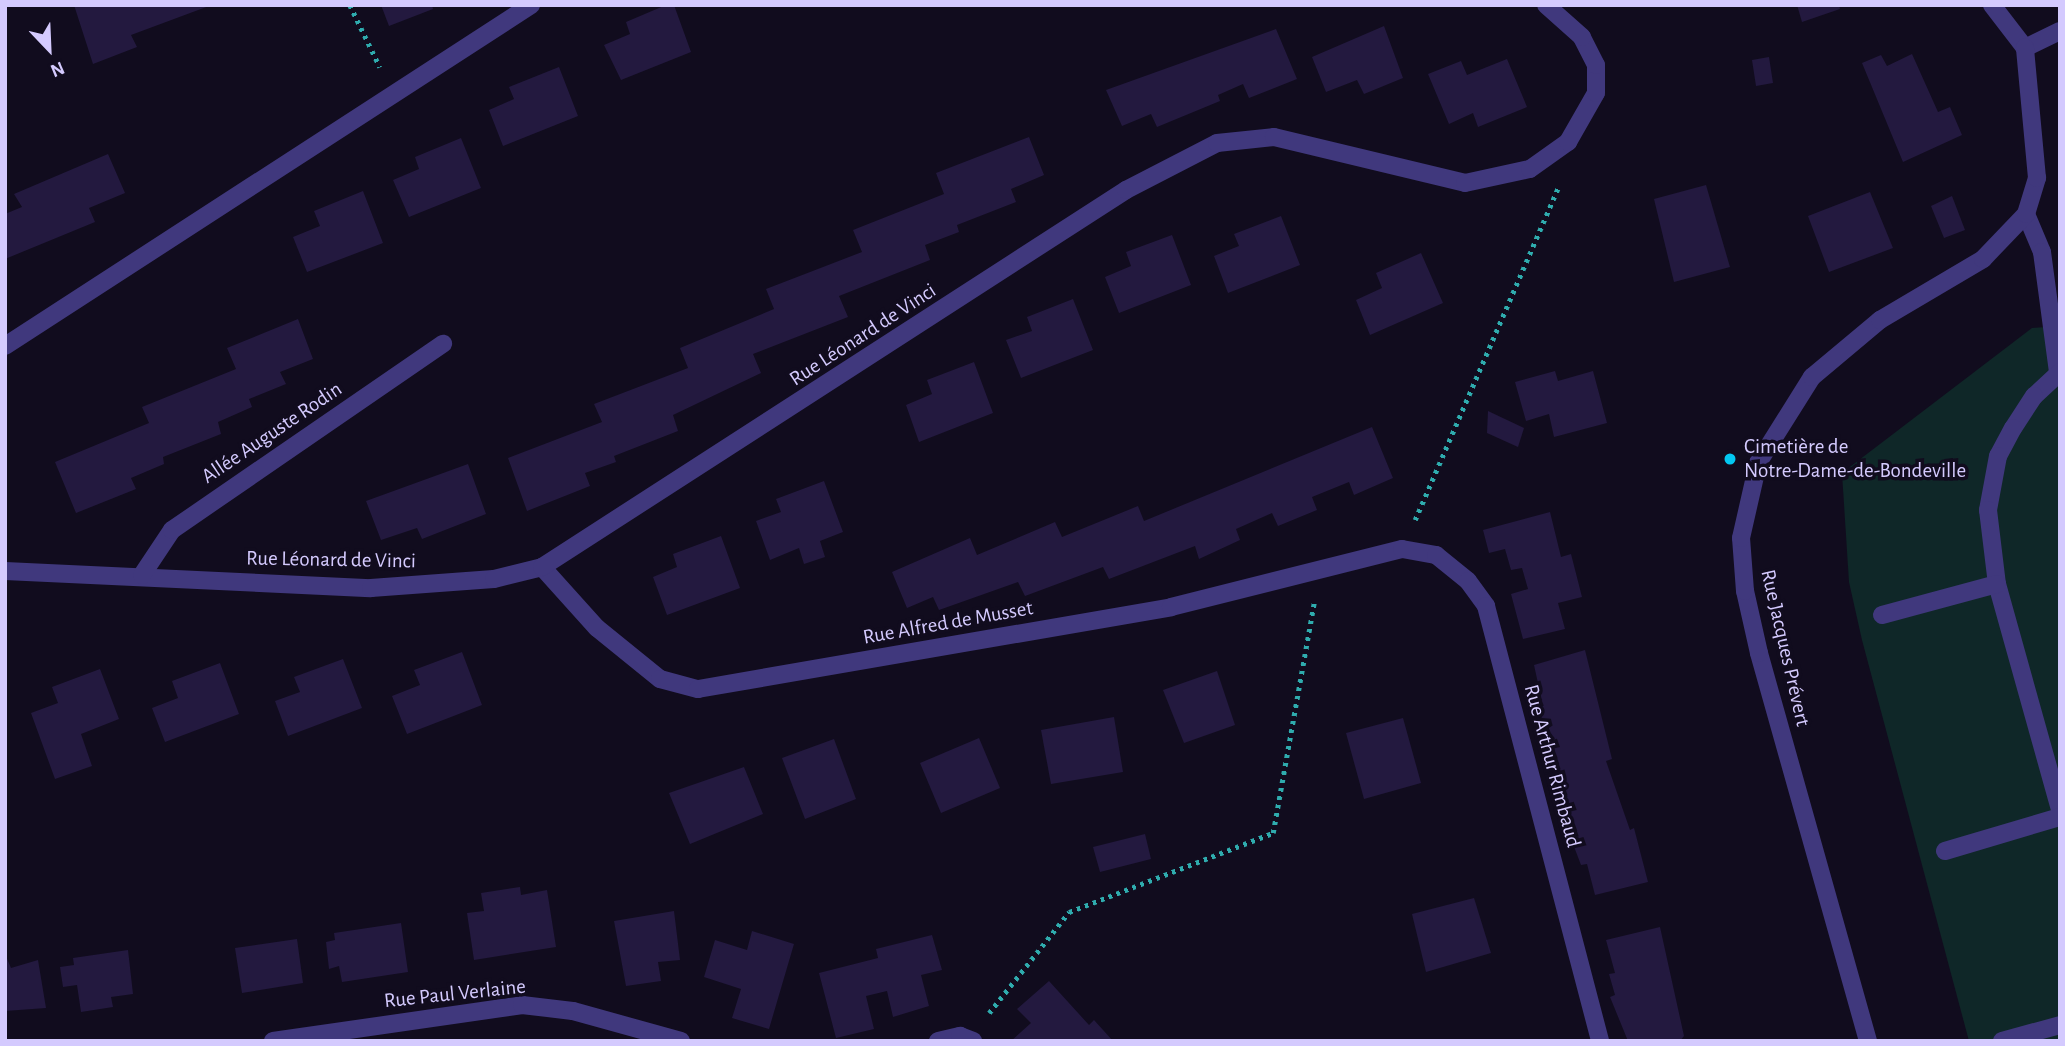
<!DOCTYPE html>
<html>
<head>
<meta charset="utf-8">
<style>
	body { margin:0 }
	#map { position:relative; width:2065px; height:1046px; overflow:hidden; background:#110c1e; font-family:"Alegreya Sans",sans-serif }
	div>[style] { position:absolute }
	.green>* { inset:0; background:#0f2728 }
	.building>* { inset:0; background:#23193f }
	.path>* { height:4.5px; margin-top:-2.25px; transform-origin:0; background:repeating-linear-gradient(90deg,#2facae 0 3.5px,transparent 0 8.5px) }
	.minor>* { height:18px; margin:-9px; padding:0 9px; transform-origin:9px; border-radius:9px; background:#40387d }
	.dots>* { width:19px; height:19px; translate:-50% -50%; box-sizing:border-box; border:4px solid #110c1e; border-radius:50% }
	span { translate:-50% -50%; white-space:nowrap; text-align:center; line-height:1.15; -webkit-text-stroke:7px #110c1e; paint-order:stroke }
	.street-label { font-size:21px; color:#d4cafe }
	.poi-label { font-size:21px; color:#d4cafe }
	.left { translate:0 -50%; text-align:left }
	.frame { position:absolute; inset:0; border:7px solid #d4cafe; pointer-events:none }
	.north { position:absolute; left:14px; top:14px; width:70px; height:70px; -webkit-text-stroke:5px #110c1e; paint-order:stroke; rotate:157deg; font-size:19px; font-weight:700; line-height:28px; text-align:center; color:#d4cafe }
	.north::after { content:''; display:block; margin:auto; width:24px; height:32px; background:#d4cafe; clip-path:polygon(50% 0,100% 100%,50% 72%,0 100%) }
</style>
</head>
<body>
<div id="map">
	<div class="green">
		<i style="clip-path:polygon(2060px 326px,2060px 1041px,1969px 1041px,1862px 640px,1849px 582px,1842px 473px,2032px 328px)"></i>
	</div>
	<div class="building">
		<i style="clip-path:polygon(74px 5px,209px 5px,209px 6px,131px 35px,137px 47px,93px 64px)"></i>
		<i style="clip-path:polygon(381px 5px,432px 5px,433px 9px,389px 26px)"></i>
		<i style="clip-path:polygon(666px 5px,674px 5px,691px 52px,621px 80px,604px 45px,630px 34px,626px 22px)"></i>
		<i style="clip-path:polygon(1797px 5px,1839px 5px,1840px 9px,1802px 22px)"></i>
		<i style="clip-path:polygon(1384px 26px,1403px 78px,1364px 94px,1357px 80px,1326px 92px,1312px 57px)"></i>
		<i style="clip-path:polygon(1276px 29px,1297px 79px,1249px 98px,1243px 84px,1218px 95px,1220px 101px,1157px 127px,1151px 114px,1122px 126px,1106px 90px)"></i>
		<i style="clip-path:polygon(1912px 54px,1938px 112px,1950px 107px,1962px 135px,1903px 162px,1862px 63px,1881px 55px,1887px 66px)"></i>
		<i style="clip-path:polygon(1769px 57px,1773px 83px,1756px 86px,1752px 60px)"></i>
		<i style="clip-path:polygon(1507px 59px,1527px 107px,1478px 127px,1473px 113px,1449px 124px,1428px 74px,1461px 61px,1467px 75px)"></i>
		<i style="clip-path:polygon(559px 67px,578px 116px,503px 146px,489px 110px,514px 99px,509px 87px)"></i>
		<i style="clip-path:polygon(1029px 137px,1044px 175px,1011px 189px,1016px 202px,957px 225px,959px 232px,925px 245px,930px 260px,839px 296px,848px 317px,753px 354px,761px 373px,673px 415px,678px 431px,614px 456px,616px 462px,585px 473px,590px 486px,527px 511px,508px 458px,602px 422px,594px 404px,688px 368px,680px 348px,774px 309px,766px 289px,862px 252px,853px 230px,944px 194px,936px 173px)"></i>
		<i style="clip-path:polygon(461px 138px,481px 188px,409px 217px,393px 180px,419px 169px,415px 157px)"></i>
		<i style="clip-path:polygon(108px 154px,125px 193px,89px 208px,95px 222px,5px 259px,5px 214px,22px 207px,14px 194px)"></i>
		<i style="clip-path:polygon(1706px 185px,1730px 267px,1674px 282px,1654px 199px)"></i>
		<i style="clip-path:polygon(363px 191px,383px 243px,307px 272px,293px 237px,320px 226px,314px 211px)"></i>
		<i style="clip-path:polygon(1870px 192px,1893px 248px,1829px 272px,1808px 216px)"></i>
		<i style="clip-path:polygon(1952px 196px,1965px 230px,1944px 238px,1931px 206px)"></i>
		<i style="clip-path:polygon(1281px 216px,1300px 265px,1228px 293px,1214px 256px,1239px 246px,1234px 234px)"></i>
		<i style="clip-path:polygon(1172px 235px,1191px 285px,1119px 313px,1105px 277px,1131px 266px,1126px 252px)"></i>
		<i style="clip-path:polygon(1421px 253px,1443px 303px,1370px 335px,1356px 300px,1382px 288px,1376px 273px)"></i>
		<i style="clip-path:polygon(1073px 299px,1093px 350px,1021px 378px,1006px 340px,1032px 331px,1027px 317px)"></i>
		<i style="clip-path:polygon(298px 319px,313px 359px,280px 372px,286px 384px,249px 399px,252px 407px,218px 422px,221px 434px,163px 457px,164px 464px,131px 478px,136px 489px,76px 513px,55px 462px,149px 423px,142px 407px,236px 369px,227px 348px)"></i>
		<i style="clip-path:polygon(974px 362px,993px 413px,919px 442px,906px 405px,932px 394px,927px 380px)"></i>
		<i style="clip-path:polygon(1555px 371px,1558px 381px,1593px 371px,1607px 423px,1554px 437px,1549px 414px,1526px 421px,1515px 382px)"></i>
		<i style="clip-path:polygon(1488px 411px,1524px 428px,1518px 447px,1487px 433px)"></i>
		<i style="clip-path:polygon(1372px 427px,1393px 478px,1354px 495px,1349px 482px,1312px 497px,1317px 510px,1278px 526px,1272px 513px,1236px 529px,1240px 540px,1199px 559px,1195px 546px,1109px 579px,1103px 567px,1025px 596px,1018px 582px,939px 610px,933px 597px,907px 608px,892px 572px,970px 538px,977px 555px,1055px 522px,1062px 537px,1138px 506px,1144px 521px)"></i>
		<i style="clip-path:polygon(468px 464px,486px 514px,422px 539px,417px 528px,381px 540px,366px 501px)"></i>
		<i style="clip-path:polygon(824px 481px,843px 532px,820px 541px,825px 557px,804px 564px,799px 548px,770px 560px,756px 521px,781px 512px,776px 499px)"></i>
		<i style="clip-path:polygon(1550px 512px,1561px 557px,1571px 554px,1582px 597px,1558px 603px,1565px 629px,1523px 639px,1511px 594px,1528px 589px,1522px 568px,1511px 570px,1505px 549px,1489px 553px,1483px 530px)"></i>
		<i style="clip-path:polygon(721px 536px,740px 588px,667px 615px,653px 577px,677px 567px,673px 554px)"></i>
		<i style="clip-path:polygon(1585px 650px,1612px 759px,1606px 761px,1630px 830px,1634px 828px,1648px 882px,1595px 895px,1587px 864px,1581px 865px,1565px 823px,1572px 821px,1561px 788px,1566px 786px,1537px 720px,1542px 719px,1536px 699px,1541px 697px,1534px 665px)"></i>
		<i style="clip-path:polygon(462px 652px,482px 705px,407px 734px,392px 696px,420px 685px,414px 670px)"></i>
		<i style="clip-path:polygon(343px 659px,362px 708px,288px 736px,275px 701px,300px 692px,294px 677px)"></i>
		<i style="clip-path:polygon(220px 663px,239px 714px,165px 742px,152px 708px,178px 698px,172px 681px)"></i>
		<i style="clip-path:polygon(100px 669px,119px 719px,81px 734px,92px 766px,55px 779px,31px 713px,58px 703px,52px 687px)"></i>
		<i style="clip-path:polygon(1217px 671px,1235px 725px,1184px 743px,1163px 690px)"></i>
		<i style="clip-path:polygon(1114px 717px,1123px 772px,1051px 784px,1041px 730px)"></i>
		<i style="clip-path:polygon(1403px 718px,1421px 783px,1364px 799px,1346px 733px)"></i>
		<i style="clip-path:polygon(979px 738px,1000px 788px,941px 813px,920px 763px)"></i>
		<i style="clip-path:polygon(834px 739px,856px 799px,805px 819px,782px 758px)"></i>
		<i style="clip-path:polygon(744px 767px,763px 814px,690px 844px,669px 793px)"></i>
		<i style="clip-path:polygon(1145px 834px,1151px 859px,1100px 872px,1093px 847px)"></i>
		<i style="clip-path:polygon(520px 887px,521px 895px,547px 890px,556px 947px,474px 960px,467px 913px,484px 911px,481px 893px)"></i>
		<i style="clip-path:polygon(1474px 898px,1491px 953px,1426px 972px,1412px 914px)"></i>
		<i style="clip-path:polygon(674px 911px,680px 960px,658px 962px,661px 981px,626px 986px,614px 921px)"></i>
		<i style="clip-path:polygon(401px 923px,408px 972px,342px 982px,339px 966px,329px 969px,326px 942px,335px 940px,334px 933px)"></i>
		<i style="clip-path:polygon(1660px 927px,1684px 1036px,1680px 1041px,1628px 1041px,1610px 997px,1615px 995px,1609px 974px,1615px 973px,1606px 940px)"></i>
		<i style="clip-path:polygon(752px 931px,794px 944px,769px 1029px,732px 1018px,741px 989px,704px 977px,715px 940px,747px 950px)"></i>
		<i style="clip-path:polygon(932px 935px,942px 970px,921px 975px,929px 1006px,893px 1017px,887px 991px,866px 996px,874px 1029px,836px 1038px,819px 973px,878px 958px,876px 949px)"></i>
		<i style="clip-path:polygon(297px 939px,303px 983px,242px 993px,235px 948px)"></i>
		<i style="clip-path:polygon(128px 950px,133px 994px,111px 997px,113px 1007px,81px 1012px,77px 985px,63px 987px,60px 967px,74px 965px,73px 958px)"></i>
		<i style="clip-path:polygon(5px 954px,11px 968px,38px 960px,46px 1008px,5px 1011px)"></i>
		<i style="clip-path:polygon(1049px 981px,1089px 1025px,1094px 1020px,1113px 1041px,1011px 1041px,1031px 1023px,1017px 1009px)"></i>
	</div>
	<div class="path">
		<i style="left:350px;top:5px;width:69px;rotate:64.2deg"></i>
		<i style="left:1415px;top:520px;width:361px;rotate:-66.7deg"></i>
		<i style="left:989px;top:1013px;width:129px;rotate:-51.6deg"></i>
		<i style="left:1069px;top:912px;width:219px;rotate:-21.2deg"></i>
		<i style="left:1273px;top:833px;width:235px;rotate:-79.9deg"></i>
	</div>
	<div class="minor">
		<i style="left:1992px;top:5px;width:54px;rotate:52.5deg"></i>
		<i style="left:2025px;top:48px;width:39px;rotate:-26deg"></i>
		<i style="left:2026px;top:214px;width:41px;rotate:67.2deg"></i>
		<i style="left:2042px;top:252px;width:121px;rotate:82.4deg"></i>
		<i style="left:5px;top:346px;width:627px;rotate:-32.95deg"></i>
		<i style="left:2060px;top:372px;width:35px;rotate:137deg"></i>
		<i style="left:2034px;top:396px;width:38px;rotate:123deg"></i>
		<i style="left:2013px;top:428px;width:32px;rotate:118deg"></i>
		<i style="left:1998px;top:456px;width:55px;rotate:100.5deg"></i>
		<i style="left:1988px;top:510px;width:75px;rotate:83.1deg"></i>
		<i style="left:1997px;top:584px;width:235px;rotate:74.4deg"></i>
		<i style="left:542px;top:567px;width:82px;rotate:48deg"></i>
		<i style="left:597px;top:628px;width:81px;rotate:39deg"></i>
		<i style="left:660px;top:679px;width:39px;rotate:15deg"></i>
		<i style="left:698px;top:689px;width:480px;rotate:-9.8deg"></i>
		<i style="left:1171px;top:607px;width:238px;rotate:-14.1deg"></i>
		<i style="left:1402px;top:549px;width:35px;rotate:10deg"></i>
		<i style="left:1436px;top:555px;width:41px;rotate:39.1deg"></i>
		<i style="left:1468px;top:581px;width:31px;rotate:54deg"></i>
		<i style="left:1486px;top:606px;width:450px;rotate:75.3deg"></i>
		<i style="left:5px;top:571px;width:366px;rotate:2.7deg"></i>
		<i style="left:371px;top:588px;width:123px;rotate:-4.2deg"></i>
		<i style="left:494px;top:579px;width:49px;rotate:-14deg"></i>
		<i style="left:542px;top:567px;width:695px;rotate:-32.84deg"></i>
		<i style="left:1126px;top:190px;width:102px;rotate:-27.3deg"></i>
		<i style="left:1217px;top:143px;width:57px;rotate:-6deg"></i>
		<i style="left:1274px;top:137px;width:196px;rotate:13.5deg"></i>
		<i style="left:1465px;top:183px;width:66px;rotate:-12.2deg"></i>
		<i style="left:1530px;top:169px;width:47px;rotate:-35.4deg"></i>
		<i style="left:1568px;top:142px;width:56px;rotate:-60.3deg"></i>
		<i style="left:1596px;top:93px;width:28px;rotate:-90deg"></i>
		<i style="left:1596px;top:65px;width:31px;rotate:-117deg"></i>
		<i style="left:1582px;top:37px;width:48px;rotate:-138.4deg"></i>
		<i style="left:142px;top:575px;width:54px;rotate:-56.3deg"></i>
		<i style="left:172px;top:530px;width:329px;rotate:-34.5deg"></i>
		<i style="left:1882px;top:615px;width:119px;rotate:-15.1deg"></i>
		<i style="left:1945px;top:851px;width:120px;rotate:-16.5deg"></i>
		<i style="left:273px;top:1041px;width:252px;rotate:-8.2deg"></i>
		<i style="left:522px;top:1005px;width:51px;rotate:6.7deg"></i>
		<i style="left:573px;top:1011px;width:112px;rotate:15.5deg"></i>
		<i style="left:938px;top:1041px;width:23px;rotate:-13deg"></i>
		<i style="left:960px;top:1036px;width:14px;rotate:21deg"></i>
		<i style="left:1868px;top:1041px;width:403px;rotate:-105.7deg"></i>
		<i style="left:1759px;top:653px;width:64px;rotate:-102.7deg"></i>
		<i style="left:1745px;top:591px;width:53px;rotate:-94.3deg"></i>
		<i style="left:1741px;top:538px;width:77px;rotate:-77.2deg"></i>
		<i style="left:1758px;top:463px;width:102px;rotate:-57.9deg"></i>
		<i style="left:1812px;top:377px;width:89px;rotate:-40deg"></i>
		<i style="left:1880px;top:320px;width:120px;rotate:-30.6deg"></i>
		<i style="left:1983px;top:259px;width:62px;rotate:-46.3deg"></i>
		<i style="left:2026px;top:214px;width:38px;rotate:-73deg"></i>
		<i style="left:2037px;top:178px;width:131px;rotate:-95.3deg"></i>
		<i style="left:2002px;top:1041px;width:60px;rotate:-15.4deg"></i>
	</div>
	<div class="dots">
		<i style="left:1730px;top:459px;background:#03c7f1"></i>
	</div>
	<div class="street-label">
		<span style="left:863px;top:335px;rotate:-33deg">Rue Léonard de Vinci</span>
		<span style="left:272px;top:433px;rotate:-34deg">Allée Auguste Rodin</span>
		<span style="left:331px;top:560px;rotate:1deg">Rue Léonard de Vinci</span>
		<span style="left:948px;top:623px;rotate:-10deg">Rue Alfred de Musset</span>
		<span style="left:1785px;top:648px;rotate:77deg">Rue Jacques Prévert</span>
		<span style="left:1552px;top:766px;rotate:75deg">Rue Arthur Rimbaud</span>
		<span style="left:455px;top:994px;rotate:-6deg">Rue Paul Verlaine</span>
	</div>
	<div class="poi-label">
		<span class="left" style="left:1744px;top:459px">Cimetière de<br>Notre-Dame-de-Bondeville</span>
	</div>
	<div class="frame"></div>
	<div class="north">N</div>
</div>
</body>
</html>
